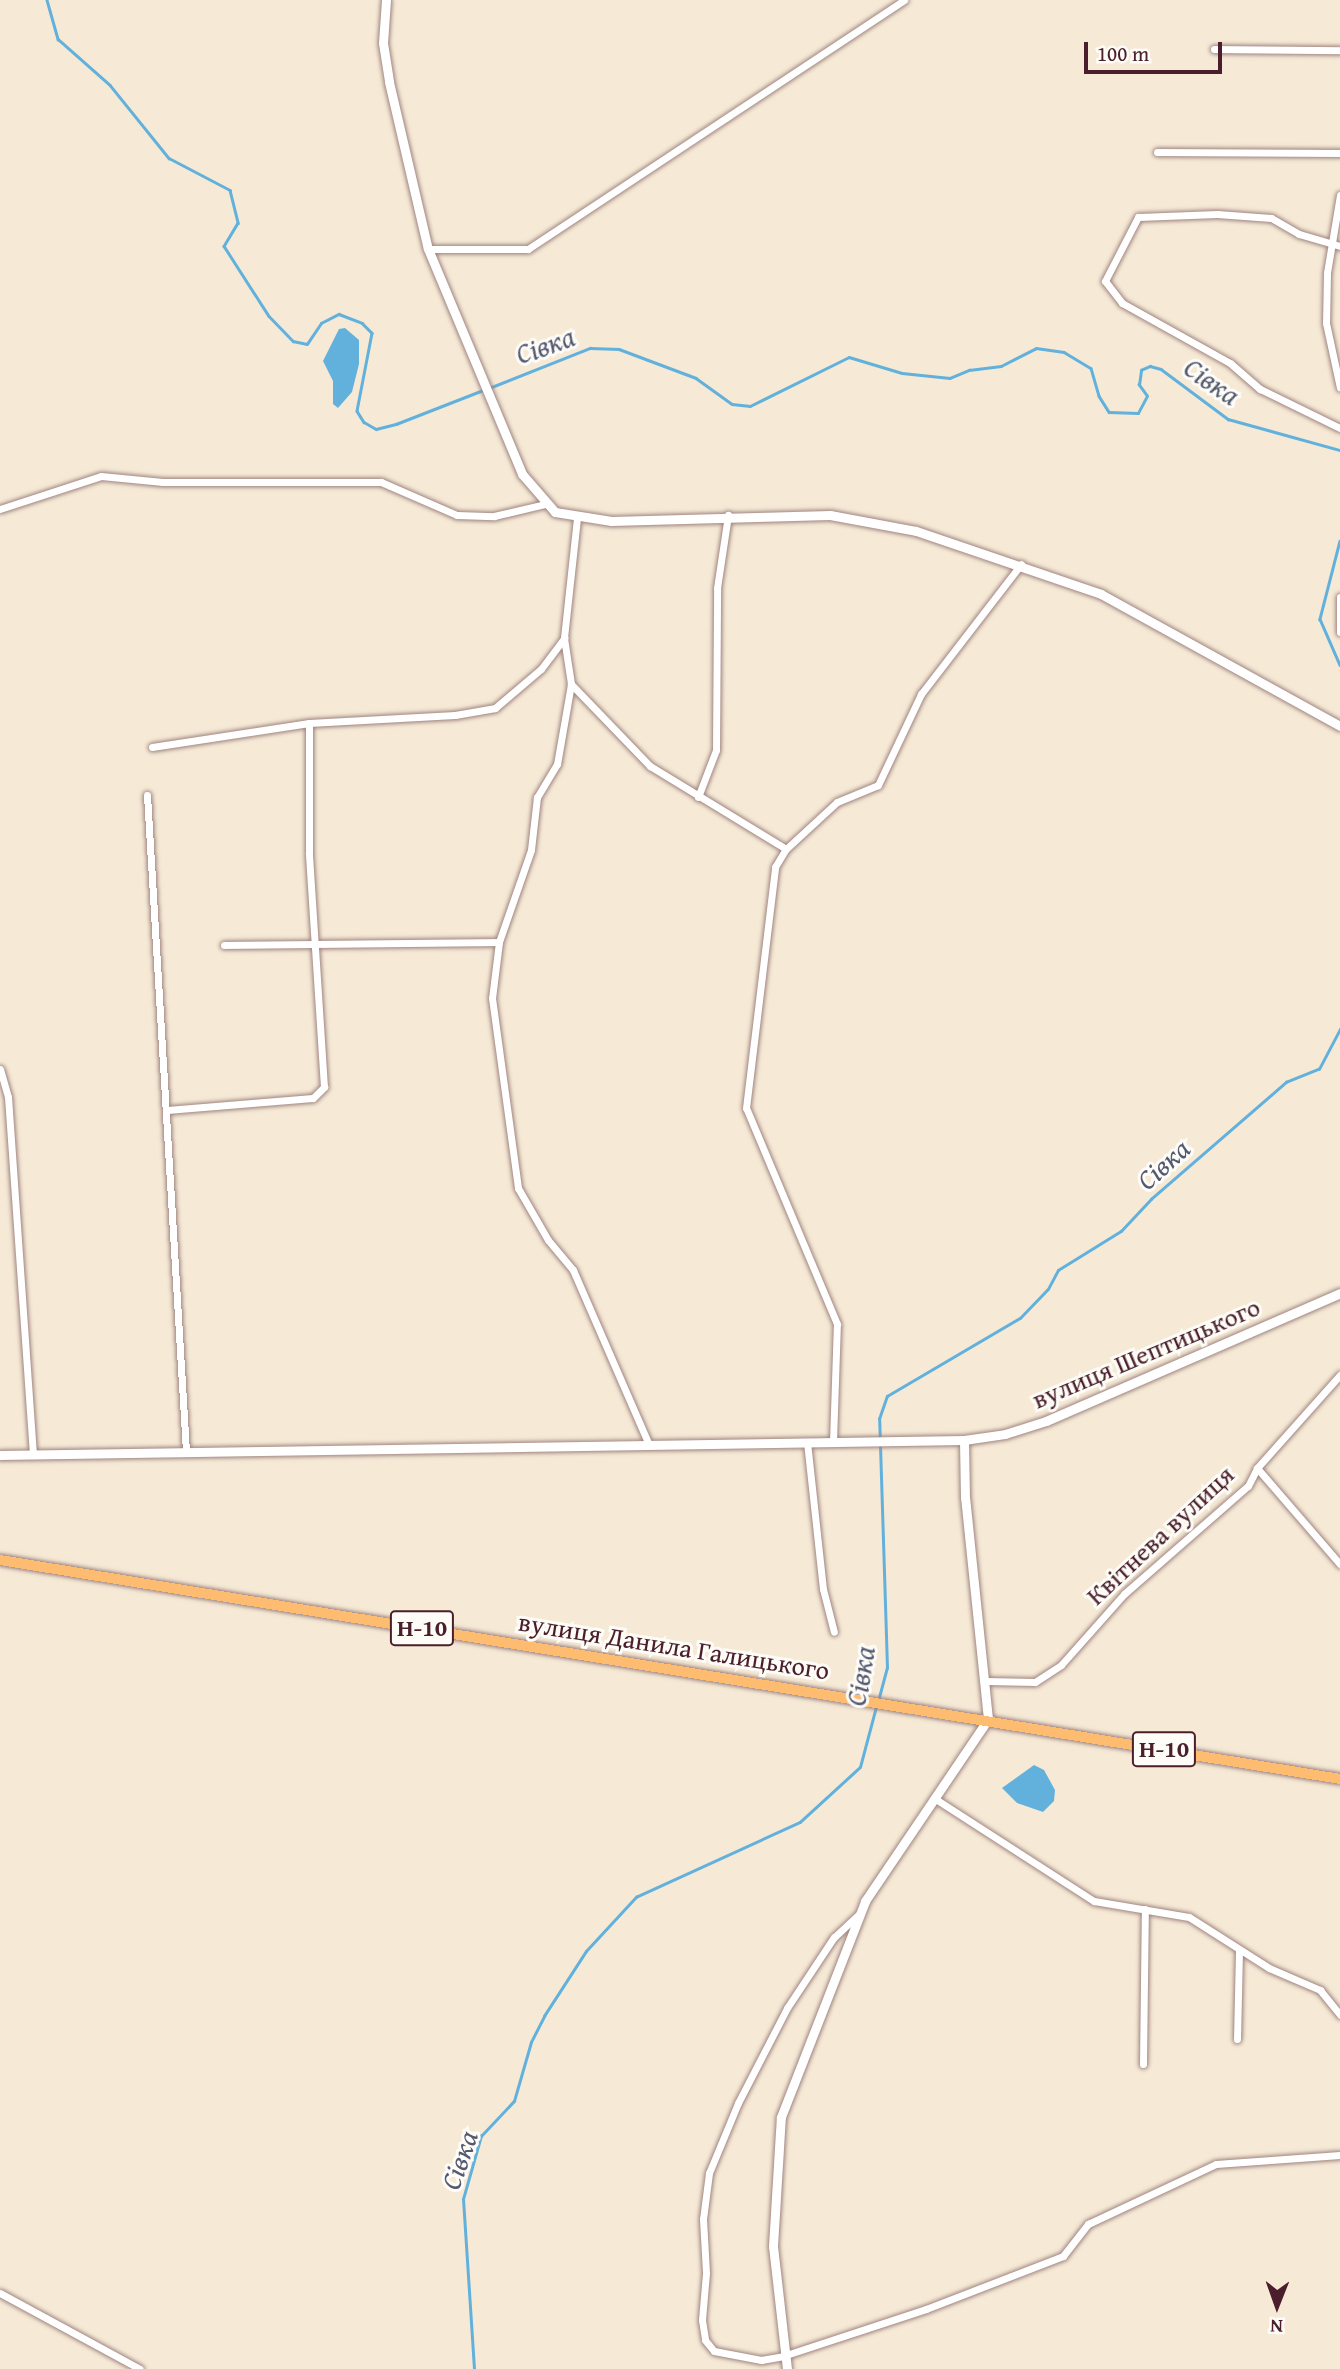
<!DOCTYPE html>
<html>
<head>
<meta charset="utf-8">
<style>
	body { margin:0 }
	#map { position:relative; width:1340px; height:2369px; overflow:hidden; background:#f6ead6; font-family:"Gentium Book Plus",serif }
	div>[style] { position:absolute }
	.water>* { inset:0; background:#62b1dd }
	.stream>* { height:2.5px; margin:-1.25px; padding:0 1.25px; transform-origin:1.25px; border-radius:1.25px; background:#62b1dd }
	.roads { filter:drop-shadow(0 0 2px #a08480) drop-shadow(0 0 2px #a08480) }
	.minor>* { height:7px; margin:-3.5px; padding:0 3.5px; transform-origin:3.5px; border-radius:3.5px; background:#fff }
	.tertiary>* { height:9px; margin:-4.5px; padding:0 4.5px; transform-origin:4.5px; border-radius:4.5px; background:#fff }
	.primary>* { height:10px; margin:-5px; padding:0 5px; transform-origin:5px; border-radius:5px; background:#fdbc70 }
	span { translate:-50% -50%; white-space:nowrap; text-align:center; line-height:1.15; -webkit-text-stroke:6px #fdfcf7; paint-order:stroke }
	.shield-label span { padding:2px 5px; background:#fdfcf7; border:2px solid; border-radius:5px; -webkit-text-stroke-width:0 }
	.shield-label { font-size:24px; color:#4a1f2b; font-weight:700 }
	.street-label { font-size:26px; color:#4a1f2b }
	.water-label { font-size:28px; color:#545972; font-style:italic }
	.north { position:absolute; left:1242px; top:2271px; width:70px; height:70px; -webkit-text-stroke:5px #fdfcf7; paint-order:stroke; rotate:181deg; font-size:19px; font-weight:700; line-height:28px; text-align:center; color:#4a1f2b }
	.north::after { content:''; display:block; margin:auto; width:24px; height:32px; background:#4a1f2b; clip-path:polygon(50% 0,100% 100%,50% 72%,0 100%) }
	.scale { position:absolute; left:1084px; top:42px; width:138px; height:32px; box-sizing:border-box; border:4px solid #4a1f2b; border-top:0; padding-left:9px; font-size:21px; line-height:24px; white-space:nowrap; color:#4a1f2b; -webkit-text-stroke:5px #fdfcf7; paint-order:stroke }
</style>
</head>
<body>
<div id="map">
	<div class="water">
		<i style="clip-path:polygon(345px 328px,359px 340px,359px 364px,352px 392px,338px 408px,333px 404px,333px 381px,323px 361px,339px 329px)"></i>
		<i style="clip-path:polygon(1034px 1765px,1044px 1770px,1055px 1790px,1054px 1801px,1043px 1812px,1017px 1803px,1002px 1788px)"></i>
	</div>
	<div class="stream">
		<i style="left:47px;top:0;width:41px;rotate:74.2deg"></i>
		<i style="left:58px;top:39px;width:69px;rotate:41.5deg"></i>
		<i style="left:110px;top:85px;width:94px;rotate:51.1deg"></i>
		<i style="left:169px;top:158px;width:69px;rotate:27.7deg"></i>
		<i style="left:230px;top:190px;width:34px;rotate:76deg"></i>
		<i style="left:238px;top:223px;width:27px;rotate:121deg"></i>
		<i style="left:224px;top:246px;width:83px;rotate:57.3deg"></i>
		<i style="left:269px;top:316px;width:35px;rotate:46deg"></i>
		<i style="left:293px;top:341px;width:14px;rotate:12deg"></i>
		<i style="left:307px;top:344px;width:25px;rotate:-56deg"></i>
		<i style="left:321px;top:323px;width:20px;rotate:-27deg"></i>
		<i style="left:339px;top:314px;width:25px;rotate:21deg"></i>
		<i style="left:362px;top:323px;width:14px;rotate:45deg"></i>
		<i style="left:372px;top:333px;width:79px;rotate:100.9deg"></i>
		<i style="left:357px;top:411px;width:13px;rotate:58deg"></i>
		<i style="left:364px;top:422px;width:14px;rotate:30deg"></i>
		<i style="left:376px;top:429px;width:21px;rotate:-14deg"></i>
		<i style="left:396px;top:424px;width:93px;rotate:-21.3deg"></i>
		<i style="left:489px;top:388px;width:109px;rotate:-21.6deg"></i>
		<i style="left:590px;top:348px;width:29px;rotate:2deg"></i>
		<i style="left:619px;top:349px;width:82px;rotate:20.6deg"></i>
		<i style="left:696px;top:378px;width:44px;rotate:35.8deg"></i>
		<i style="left:732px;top:404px;width:18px;rotate:6deg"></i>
		<i style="left:750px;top:406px;width:110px;rotate:-26.3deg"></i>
		<i style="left:849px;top:357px;width:55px;rotate:16.8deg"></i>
		<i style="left:902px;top:373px;width:48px;rotate:5.9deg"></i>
		<i style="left:950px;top:378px;width:21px;rotate:-23deg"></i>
		<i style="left:969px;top:370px;width:32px;rotate:-7deg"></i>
		<i style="left:1001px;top:366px;width:39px;rotate:-27deg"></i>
		<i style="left:1036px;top:348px;width:28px;rotate:8deg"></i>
		<i style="left:1064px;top:352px;width:31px;rotate:31deg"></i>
		<i style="left:1091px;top:368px;width:29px;rotate:74deg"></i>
		<i style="left:1099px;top:396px;width:19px;rotate:58deg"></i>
		<i style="left:1109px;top:412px;width:29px;rotate:2deg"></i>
		<i style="left:1138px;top:413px;width:19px;rotate:-62deg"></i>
		<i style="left:1147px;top:396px;width:14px;rotate:-126deg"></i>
		<i style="left:1139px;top:385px;width:15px;rotate:-82deg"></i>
		<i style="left:1141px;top:370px;width:10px;rotate:-24deg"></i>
		<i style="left:1150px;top:366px;width:11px;rotate:15deg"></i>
		<i style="left:1161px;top:369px;width:84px;rotate:36.7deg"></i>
		<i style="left:1228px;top:419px;width:116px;rotate:15.5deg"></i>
		<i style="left:1340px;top:541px;width:81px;rotate:104.4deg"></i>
		<i style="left:1320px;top:619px;width:50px;rotate:66.5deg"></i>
		<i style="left:878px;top:1701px;width:34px;rotate:-75deg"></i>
		<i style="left:887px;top:1668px;width:249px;rotate:-91.8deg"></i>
		<i style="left:879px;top:1419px;width:24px;rotate:-71deg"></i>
		<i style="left:887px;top:1396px;width:154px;rotate:-30.4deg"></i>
		<i style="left:1020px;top:1318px;width:40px;rotate:-46deg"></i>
		<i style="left:1048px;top:1289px;width:21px;rotate:-62deg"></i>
		<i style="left:1058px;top:1270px;width:74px;rotate:-31.8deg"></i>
		<i style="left:1121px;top:1231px;width:44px;rotate:-46.8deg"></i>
		<i style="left:1151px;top:1199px;width:179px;rotate:-40.9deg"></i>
		<i style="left:1286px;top:1082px;width:35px;rotate:-22deg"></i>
		<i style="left:1319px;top:1069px;width:45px;rotate:-62.3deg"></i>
		<i style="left:474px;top:2369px;width:170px;rotate:-93.7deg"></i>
		<i style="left:463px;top:2199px;width:66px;rotate:-74.1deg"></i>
		<i style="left:481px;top:2136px;width:48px;rotate:-46.7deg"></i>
		<i style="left:514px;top:2101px;width:61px;rotate:-73.9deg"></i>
		<i style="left:531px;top:2042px;width:29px;rotate:-63deg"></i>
		<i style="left:544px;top:2016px;width:77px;rotate:-57.1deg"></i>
		<i style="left:586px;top:1951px;width:74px;rotate:-47.2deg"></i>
		<i style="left:636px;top:1897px;width:180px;rotate:-24.6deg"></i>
		<i style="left:800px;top:1822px;width:81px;rotate:-42.5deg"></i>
		<i style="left:860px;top:1767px;width:62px;rotate:-75.1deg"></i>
	</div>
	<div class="roads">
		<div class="minor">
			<i style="left:1214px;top:49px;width:126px;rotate:0.5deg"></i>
			<i style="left:1157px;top:152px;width:183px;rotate:0.3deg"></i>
			<i style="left:1340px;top:195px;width:79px;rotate:99.5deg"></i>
			<i style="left:1327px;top:273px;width:50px;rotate:91.1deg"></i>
			<i style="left:1326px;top:323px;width:66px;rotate:77.8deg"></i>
			<i style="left:1340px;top:246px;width:43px;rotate:-163.7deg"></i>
			<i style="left:1299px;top:234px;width:32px;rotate:-150deg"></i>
			<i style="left:1271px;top:218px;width:54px;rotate:-175.8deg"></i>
			<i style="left:1217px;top:214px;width:79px;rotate:177.8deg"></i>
			<i style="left:1138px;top:217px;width:72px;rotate:117.3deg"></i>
			<i style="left:1105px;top:281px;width:28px;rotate:52deg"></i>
			<i style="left:1122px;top:303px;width:124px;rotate:29.1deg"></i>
			<i style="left:1230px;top:363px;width:40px;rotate:41deg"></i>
			<i style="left:1260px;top:389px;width:89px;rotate:26deg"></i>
			<i style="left:428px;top:249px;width:100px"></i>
			<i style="left:528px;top:249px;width:451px;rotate:-33.5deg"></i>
			<i style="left:0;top:509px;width:106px;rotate:-18.1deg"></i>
			<i style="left:101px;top:476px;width:62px;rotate:5.5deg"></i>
			<i style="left:163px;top:482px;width:218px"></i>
			<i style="left:381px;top:482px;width:83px;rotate:23.5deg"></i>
			<i style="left:457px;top:515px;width:37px;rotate:2deg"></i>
			<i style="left:494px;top:516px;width:52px;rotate:-13.2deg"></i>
			<i style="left:577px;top:518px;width:121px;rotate:96.2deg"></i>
			<i style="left:564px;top:638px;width:47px;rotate:81.3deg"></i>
			<i style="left:571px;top:684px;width:81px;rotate:99.9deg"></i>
			<i style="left:557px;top:764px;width:39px;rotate:121deg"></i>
			<i style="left:537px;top:797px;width:53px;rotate:96.5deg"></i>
			<i style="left:531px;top:850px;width:97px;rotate:109.2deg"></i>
			<i style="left:499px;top:942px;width:56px;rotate:97.1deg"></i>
			<i style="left:492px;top:998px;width:192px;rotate:82.2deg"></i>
			<i style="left:518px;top:1188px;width:60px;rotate:60deg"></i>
			<i style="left:548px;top:1240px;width:39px;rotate:50deg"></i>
			<i style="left:573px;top:1270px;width:191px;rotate:66.5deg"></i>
			<i style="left:1340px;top:597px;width:35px;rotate:90deg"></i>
			<i style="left:571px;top:684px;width:114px;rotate:46.1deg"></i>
			<i style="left:650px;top:766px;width:159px;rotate:31.4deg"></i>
			<i style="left:152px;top:747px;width:159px;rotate:-8.7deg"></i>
			<i style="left:309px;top:723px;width:146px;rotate:-3.1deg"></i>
			<i style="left:455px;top:715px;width:41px;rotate:-9.9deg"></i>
			<i style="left:495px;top:708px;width:60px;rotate:-40.3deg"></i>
			<i style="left:541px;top:669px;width:39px;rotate:-53deg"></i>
			<i style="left:147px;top:795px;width:658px;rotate:86.6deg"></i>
			<i style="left:698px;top:797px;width:50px;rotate:-69deg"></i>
			<i style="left:716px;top:750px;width:162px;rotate:-89.6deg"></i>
			<i style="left:717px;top:588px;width:74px;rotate:-81.4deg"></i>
			<i style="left:224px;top:945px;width:275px;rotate:-0.6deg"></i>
			<i style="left:0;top:1069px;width:29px;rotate:74deg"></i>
			<i style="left:8px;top:1097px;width:359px;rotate:86deg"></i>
			<i style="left:167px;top:1110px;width:146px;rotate:-4.7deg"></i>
			<i style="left:313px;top:1098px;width:16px;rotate:-45deg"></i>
			<i style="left:324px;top:1087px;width:235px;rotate:-93.7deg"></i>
			<i style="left:309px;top:852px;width:129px;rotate:-90deg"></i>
			<i style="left:807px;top:1442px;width:148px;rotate:83.8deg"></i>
			<i style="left:823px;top:1589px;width:44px;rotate:75.7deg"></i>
			<i style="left:833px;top:1442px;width:118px;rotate:-88.1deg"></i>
			<i style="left:837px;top:1324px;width:234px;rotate:-112.8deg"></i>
			<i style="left:746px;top:1108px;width:243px;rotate:-83.1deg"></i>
			<i style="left:775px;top:867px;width:21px;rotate:-59deg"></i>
			<i style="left:786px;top:849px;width:69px;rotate:-42.7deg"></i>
			<i style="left:837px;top:802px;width:44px;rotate:-22.5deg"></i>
			<i style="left:878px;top:785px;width:101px;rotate:-64.7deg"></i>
			<i style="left:921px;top:694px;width:164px;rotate:-52.4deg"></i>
			<i style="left:1257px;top:1468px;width:127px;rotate:49.2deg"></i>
			<i style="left:986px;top:1681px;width:49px;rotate:1.2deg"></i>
			<i style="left:1035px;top:1682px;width:31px;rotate:-33deg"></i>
			<i style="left:1061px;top:1665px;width:95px;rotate:-48.4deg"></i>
			<i style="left:1124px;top:1594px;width:164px;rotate:-41.1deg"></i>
			<i style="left:1248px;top:1486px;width:20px;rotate:-63deg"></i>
			<i style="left:1257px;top:1468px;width:125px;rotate:-48.3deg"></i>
			<i style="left:934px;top:1798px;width:190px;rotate:32.8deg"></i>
			<i style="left:1094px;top:1901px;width:96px;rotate:9.6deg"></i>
			<i style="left:1189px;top:1917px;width:95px;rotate:32.5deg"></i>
			<i style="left:1269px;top:1968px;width:56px;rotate:23.3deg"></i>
			<i style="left:1320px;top:1990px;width:32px;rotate:51deg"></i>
			<i style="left:859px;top:1914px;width:34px;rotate:137deg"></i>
			<i style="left:834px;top:1937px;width:85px;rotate:123.5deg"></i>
			<i style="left:787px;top:2008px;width:107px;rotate:117.3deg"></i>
			<i style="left:738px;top:2103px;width:76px;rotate:112.5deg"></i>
			<i style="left:709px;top:2173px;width:46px;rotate:97.4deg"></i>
			<i style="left:703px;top:2219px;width:54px;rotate:86.8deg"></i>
			<i style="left:706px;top:2273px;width:47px;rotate:94.9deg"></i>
			<i style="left:702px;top:2320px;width:20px;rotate:81deg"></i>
			<i style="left:705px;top:2340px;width:14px;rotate:51deg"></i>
			<i style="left:714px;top:2351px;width:48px;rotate:10.8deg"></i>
			<i style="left:761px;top:2360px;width:22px;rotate:-10deg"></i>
			<i style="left:783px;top:2356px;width:151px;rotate:-18.2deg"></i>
			<i style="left:926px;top:2309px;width:147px;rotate:-21.1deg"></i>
			<i style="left:1063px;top:2256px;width:41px;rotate:-52deg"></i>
			<i style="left:1088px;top:2224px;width:141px;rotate:-25.1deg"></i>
			<i style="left:1216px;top:2164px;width:124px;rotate:-4.2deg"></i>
			<i style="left:1237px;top:2039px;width:88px;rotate:-88.7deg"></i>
			<i style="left:1143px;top:2064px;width:155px;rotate:-89.3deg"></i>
			<i style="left:0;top:2293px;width:159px;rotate:28.5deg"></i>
		</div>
		<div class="tertiary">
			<i style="left:386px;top:0;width:43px;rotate:94deg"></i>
			<i style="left:383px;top:43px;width:39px;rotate:81deg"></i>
			<i style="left:389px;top:82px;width:171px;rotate:76.9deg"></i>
			<i style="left:428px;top:249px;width:244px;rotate:67.3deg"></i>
			<i style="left:522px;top:474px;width:50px;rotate:49deg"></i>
			<i style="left:555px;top:512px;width:57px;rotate:9.1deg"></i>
			<i style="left:611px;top:521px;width:219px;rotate:-1.6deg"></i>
			<i style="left:830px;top:515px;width:87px;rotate:10.5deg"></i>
			<i style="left:916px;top:531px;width:195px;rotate:18.8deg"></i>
			<i style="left:1101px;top:594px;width:273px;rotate:28.9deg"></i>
			<i style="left:0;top:1455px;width:964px;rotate:-0.89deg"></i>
			<i style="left:964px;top:1440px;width:41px;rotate:-8.3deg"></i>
			<i style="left:1005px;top:1434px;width:43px;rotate:-17.6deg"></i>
			<i style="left:1046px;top:1421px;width:321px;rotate:-23.5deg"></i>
			<i style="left:787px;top:2369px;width:124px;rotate:-96.5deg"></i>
			<i style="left:773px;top:2246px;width:129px;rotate:-86.5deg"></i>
			<i style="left:781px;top:2117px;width:232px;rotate:-68.7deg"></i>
			<i style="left:865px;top:1901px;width:220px;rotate:-55.9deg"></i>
			<i style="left:988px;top:1719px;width:222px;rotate:-95.9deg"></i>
			<i style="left:965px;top:1498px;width:58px;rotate:-91deg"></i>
		</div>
		<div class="primary">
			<i style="left:0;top:1560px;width:1358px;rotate:9.28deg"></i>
		</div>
	</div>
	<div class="shield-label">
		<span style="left:422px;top:1628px">Н-10</span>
		<span style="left:1164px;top:1749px">Н-10</span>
	</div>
	<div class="street-label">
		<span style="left:1146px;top:1353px;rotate:-23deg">вулиця Шептицького</span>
		<span style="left:1160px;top:1535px;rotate:-43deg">Квітнева вулиця</span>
		<span style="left:674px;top:1646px;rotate:9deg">вулиця Данила Галицького</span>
	</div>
	<div class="water-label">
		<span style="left:545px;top:345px;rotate:-20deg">Сівка</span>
		<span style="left:1212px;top:381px;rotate:34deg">Сівка</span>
		<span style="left:1163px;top:1164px;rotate:-42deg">Сівка</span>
		<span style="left:860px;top:1676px;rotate:-81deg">Сівка</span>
		<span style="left:459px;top:2160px;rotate:-71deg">Сівка</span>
	</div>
	<div class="north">N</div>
	<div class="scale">100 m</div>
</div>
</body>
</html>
